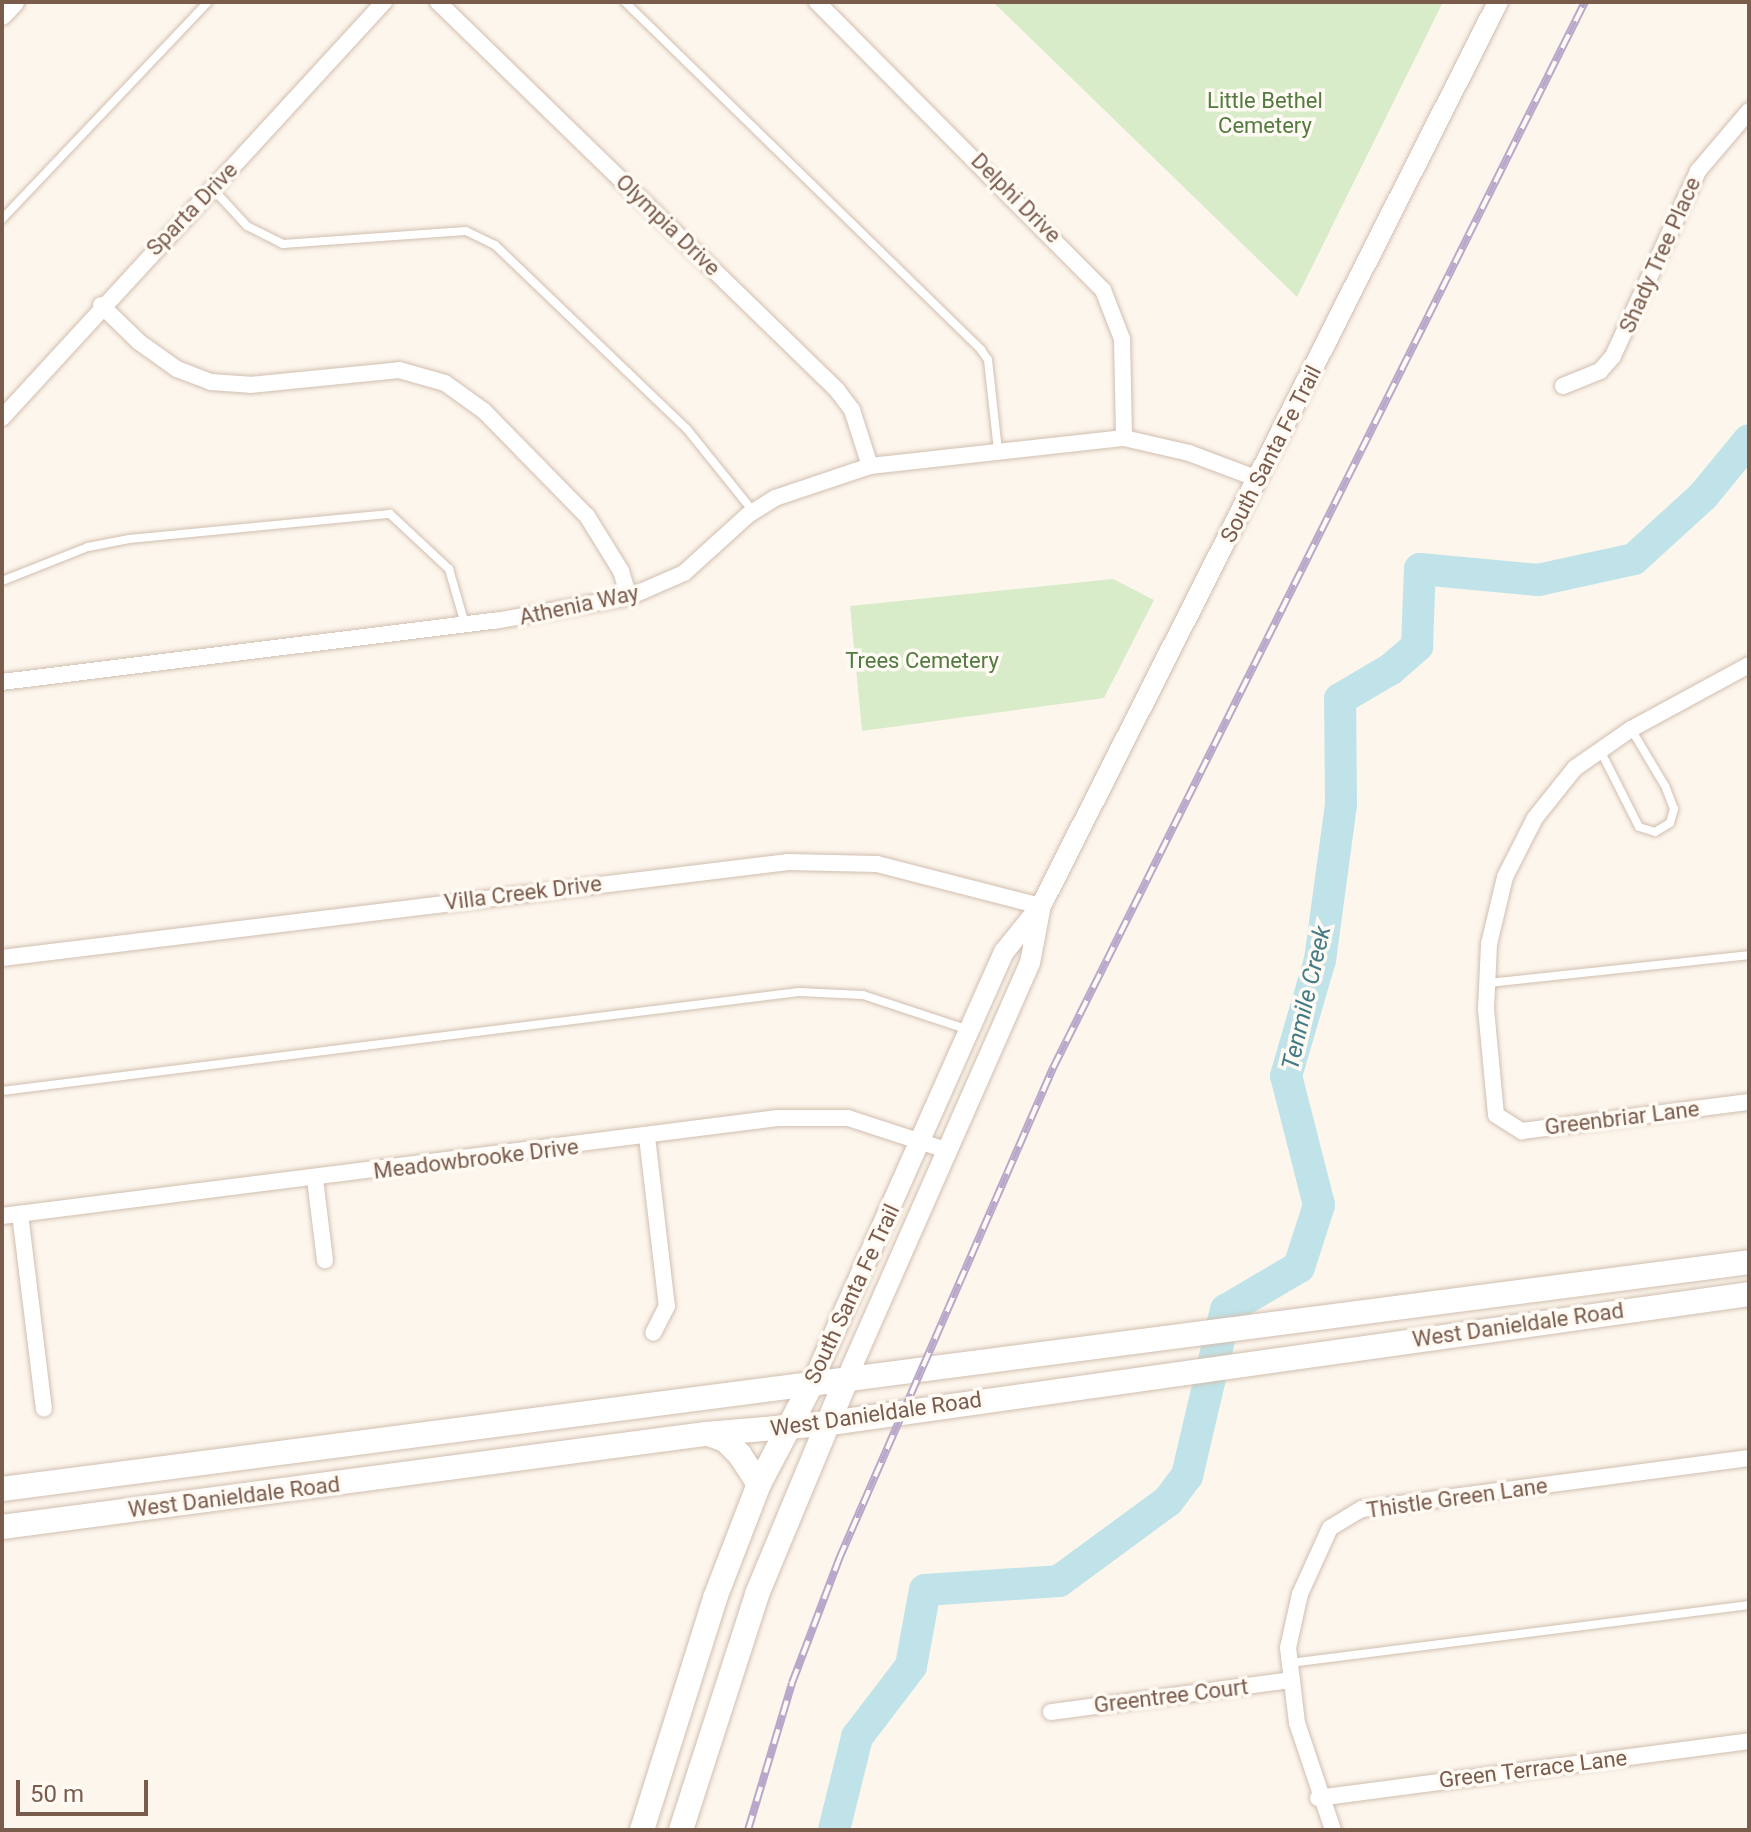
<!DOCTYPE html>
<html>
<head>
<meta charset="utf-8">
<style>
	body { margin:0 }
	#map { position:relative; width:1751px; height:1832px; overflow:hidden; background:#fdf6ec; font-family:Roboto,sans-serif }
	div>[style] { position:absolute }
	.green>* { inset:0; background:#d8ecc9 }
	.river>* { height:32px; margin:-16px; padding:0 16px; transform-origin:16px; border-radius:16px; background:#bfe3e8 }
	.roads { filter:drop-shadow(0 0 2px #d1beb0) drop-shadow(0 0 2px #d1beb0) }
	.service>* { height:8px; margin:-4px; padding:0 4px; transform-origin:4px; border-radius:4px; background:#fff }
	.minor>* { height:16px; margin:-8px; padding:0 8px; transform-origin:8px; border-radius:8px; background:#fff }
	.tertiary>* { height:20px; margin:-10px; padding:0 10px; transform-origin:10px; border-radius:10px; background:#fff }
	.secondary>* { height:24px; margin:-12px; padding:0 12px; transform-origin:12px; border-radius:12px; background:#fff }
	.rail>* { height:8px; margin-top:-4px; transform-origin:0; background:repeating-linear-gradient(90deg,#fffaf3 0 15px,#b9a8c9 0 30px); box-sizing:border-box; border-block:2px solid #b9a8c9 }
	span { translate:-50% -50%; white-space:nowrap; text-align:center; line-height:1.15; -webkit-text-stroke:7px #fffaf3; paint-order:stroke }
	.park-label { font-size:22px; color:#537a41 }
	.street-label { font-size:22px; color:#7a5c4d }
	.water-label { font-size:24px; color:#437c86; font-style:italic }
	.frame { position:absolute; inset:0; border:4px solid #7a5c4d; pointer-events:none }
	.scale { position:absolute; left:16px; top:1780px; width:132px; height:36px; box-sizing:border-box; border:4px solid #7a5c4d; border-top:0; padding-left:10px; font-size:24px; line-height:28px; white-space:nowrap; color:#7a5c4d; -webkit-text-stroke:6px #fffaf3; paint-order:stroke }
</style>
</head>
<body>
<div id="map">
	<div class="green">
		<i style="clip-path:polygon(993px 2px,1443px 2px,1297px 297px)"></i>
		<i style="clip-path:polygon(1113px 579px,1154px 600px,1104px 698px,862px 731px,850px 606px)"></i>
	</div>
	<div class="river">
		<i style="left:834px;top:1830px;width:96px;rotate:-76.1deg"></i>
		<i style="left:857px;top:1737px;width:89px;rotate:-52.7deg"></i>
		<i style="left:911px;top:1666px;width:77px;rotate:-79.6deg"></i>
		<i style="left:925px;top:1590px;width:134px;rotate:-3.8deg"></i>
		<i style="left:1059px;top:1581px;width:135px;rotate:-36.3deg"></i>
		<i style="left:1168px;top:1501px;width:31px;rotate:-53deg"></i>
		<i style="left:1187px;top:1476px;width:171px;rotate:-76.8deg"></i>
		<i style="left:1226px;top:1310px;width:85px;rotate:-30.5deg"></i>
		<i style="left:1299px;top:1267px;width:65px;rotate:-72.1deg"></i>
		<i style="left:1319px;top:1205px;width:133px;rotate:-104.3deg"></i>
		<i style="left:1286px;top:1076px;width:121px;rotate:-73.7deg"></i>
		<i style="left:1320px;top:960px;width:156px;rotate:-82.3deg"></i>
		<i style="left:1341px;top:805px;width:106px;rotate:-90.5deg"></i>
		<i style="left:1340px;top:699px;width:59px;rotate:-30.5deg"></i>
		<i style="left:1391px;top:669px;width:35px;rotate:-41deg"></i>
		<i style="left:1417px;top:646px;width:77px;rotate:-87.8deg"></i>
		<i style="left:1420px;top:569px;width:119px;rotate:5.3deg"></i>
		<i style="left:1538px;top:580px;width:98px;rotate:-12.3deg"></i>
		<i style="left:1634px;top:559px;width:93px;rotate:-42.4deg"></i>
		<i style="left:1703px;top:496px;width:72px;rotate:-50.6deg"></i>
	</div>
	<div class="roads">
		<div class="service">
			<i style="left:625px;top:2px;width:498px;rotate:44.3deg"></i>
			<i style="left:981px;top:350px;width:12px;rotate:55deg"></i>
			<i style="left:988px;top:360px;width:91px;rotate:83.7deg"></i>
			<i style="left:213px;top:189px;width:50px;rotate:47.4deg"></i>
			<i style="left:247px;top:226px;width:40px;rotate:26.6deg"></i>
			<i style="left:283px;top:244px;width:183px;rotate:-4.1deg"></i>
			<i style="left:466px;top:231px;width:32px;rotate:26deg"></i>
			<i style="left:495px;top:245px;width:266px;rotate:43.8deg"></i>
			<i style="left:687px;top:429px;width:105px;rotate:51.2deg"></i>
			<i style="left:2px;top:219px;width:299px;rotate:-46.5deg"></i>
			<i style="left:2px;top:581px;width:92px;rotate:-21.6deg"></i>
			<i style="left:88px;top:547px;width:42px;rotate:-11deg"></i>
			<i style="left:129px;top:539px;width:262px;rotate:-5.5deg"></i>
			<i style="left:390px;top:514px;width:81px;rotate:43deg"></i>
			<i style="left:449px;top:569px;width:57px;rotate:73.8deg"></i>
			<i style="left:1600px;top:750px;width:86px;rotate:63.1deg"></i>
			<i style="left:1639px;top:827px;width:17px;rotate:17deg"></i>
			<i style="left:1655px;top:832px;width:17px;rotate:-31deg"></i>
			<i style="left:1670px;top:823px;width:15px;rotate:-74deg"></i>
			<i style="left:1674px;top:809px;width:25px;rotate:-111deg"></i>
			<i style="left:1665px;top:786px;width:66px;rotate:-120.8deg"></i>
			<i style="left:1488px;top:983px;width:262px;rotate:-6.1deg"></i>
			<i style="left:2px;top:1091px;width:803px;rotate:-7.08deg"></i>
			<i style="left:799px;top:992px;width:64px;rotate:2.7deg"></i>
			<i style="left:863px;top:995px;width:112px;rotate:18.3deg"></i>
			<i style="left:1290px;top:1663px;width:463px;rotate:-7.2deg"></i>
		</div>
		<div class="minor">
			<i style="left:438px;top:2px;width:557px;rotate:44.2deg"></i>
			<i style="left:837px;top:390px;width:25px;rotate:53deg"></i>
			<i style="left:852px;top:410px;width:59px;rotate:72.2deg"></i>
			<i style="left:817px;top:2px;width:406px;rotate:45.2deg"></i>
			<i style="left:1103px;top:290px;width:53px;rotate:68.8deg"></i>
			<i style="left:1122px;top:339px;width:99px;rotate:88.8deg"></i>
			<i style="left:101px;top:305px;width:53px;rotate:44.2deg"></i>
			<i style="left:139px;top:342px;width:47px;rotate:35.4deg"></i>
			<i style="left:177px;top:369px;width:36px;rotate:21deg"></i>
			<i style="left:211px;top:382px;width:39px;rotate:4deg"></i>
			<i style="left:250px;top:385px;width:150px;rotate:-5.7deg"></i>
			<i style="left:399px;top:370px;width:48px;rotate:15.8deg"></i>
			<i style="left:445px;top:383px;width:48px;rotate:35.7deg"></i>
			<i style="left:484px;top:411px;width:147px;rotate:45.6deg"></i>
			<i style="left:587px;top:516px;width:65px;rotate:58.3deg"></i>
			<i style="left:621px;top:571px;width:27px;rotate:73deg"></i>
			<i style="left:1563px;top:386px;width:40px;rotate:-22deg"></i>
			<i style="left:1600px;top:371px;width:20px;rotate:-49deg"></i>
			<i style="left:1613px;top:356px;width:204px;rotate:-65.3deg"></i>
			<i style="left:1698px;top:171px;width:79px;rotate:-49.6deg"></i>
			<i style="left:2px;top:418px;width:565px;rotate:-47.44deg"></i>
			<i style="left:1749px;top:665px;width:134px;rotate:151.5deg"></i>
			<i style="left:1631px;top:729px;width:68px;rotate:145.1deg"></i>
			<i style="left:1575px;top:768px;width:64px;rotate:128.7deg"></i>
			<i style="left:1535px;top:818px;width:66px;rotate:117deg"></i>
			<i style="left:1505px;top:877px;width:69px;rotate:103.4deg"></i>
			<i style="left:1489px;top:944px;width:65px;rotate:92.6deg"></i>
			<i style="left:1486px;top:1009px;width:106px;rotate:84.6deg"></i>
			<i style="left:1496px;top:1115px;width:31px;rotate:32deg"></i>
			<i style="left:1522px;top:1131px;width:229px;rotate:-7.3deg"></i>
			<i style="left:2px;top:682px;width:497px;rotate:-7.1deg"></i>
			<i style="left:495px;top:621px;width:136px;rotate:-10.2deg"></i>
			<i style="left:629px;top:597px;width:60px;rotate:-23.6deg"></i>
			<i style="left:684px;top:573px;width:86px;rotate:-42.2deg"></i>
			<i style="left:748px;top:515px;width:32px;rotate:-32deg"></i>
			<i style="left:775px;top:498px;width:100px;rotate:-18.6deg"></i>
			<i style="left:870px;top:466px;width:256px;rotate:-6.3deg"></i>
			<i style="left:1124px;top:438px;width:67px;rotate:13deg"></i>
			<i style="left:1189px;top:453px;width:74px;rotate:20.6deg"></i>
			<i style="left:2px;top:958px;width:792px;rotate:-6.96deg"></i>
			<i style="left:788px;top:862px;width:89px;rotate:1.3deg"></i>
			<i style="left:877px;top:864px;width:169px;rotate:14.4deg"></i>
			<i style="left:647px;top:1137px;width:170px;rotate:83.3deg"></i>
			<i style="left:667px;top:1306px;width:30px;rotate:117deg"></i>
			<i style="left:315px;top:1179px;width:82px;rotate:83deg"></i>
			<i style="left:20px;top:1214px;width:196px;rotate:83deg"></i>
			<i style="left:2px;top:1216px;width:782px;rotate:-7.2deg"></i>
			<i style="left:778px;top:1118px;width:70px"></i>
			<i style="left:848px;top:1118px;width:103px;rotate:18.1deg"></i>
			<i style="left:1051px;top:1712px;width:241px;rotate:-7.6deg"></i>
			<i style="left:1318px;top:1798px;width:435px;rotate:-7.5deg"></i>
			<i style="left:1333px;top:1830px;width:113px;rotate:-108.6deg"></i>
			<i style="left:1297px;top:1723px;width:76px;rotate:-96.8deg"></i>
			<i style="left:1288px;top:1648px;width:55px;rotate:-77.5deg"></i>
			<i style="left:1300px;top:1594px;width:72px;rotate:-65.6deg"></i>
			<i style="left:1330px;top:1528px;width:37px;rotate:-31deg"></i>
			<i style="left:1362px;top:1509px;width:390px;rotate:-7.5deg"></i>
		</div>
		<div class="tertiary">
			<i style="left:2px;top:15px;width:18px;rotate:-47deg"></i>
			<i style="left:846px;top:1380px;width:456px;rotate:-66.2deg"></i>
			<i style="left:1030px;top:963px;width:54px;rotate:-79.3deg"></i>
			<i style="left:812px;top:1383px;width:472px;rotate:-66deg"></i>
			<i style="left:1004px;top:952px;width:59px;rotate:-51.2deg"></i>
			<i style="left:1041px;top:906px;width:1013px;rotate:-63.18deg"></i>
		</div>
		<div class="secondary">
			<i style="left:708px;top:1434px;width:18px;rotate:19deg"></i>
			<i style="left:725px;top:1440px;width:21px;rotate:45deg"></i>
			<i style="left:740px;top:1455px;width:35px;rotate:57deg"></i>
			<i style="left:2px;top:1489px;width:1762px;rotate:-7.4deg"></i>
			<i style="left:2px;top:1527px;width:710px;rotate:-7.53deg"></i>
			<i style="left:706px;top:1434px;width:117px;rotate:-4.9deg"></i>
			<i style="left:823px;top:1424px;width:935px;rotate:-7.99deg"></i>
			<i style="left:642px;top:1830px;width:243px;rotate:-72.5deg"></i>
			<i style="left:715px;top:1598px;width:122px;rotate:-68.9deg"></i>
			<i style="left:759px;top:1484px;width:114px;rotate:-62.3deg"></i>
			<i style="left:681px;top:1830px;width:248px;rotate:-72.1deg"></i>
			<i style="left:757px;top:1594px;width:232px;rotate:-67.4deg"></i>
		</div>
	</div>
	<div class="rail">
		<i style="left:748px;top:1830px;width:153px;rotate:-73.3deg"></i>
		<i style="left:792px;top:1683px;width:133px;rotate:-69.2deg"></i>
		<i style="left:839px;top:1559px;width:536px;rotate:-66.45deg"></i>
		<i style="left:1053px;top:1068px;width:1191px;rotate:-63.48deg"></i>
	</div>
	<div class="park-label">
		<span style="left:1265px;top:113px">Little Bethel<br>Cemetery</span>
		<span style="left:922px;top:661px">Trees Cemetery</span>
	</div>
	<div class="street-label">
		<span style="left:1016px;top:198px;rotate:45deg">Delphi Drive</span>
		<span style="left:192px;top:209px;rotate:-46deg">Sparta Drive</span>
		<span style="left:668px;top:225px;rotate:44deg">Olympia Drive</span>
		<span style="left:1660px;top:255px;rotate:-66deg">Shady Tree Place</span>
		<span style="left:1271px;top:454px;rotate:-63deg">South Santa Fe Trail</span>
		<span style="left:579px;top:605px;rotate:-12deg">Athenia Way</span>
		<span style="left:523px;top:893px;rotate:-7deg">Villa Creek Drive</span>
		<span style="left:1622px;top:1118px;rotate:-7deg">Greenbriar Lane</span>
		<span style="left:476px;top:1159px;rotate:-7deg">Meadowbrooke Drive</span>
		<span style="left:852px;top:1294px;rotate:-65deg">South Santa Fe Trail</span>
		<span style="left:1518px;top:1325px;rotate:-8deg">West Danieldale Road</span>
		<span style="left:876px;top:1414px;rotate:-8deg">West Danieldale Road</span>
		<span style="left:234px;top:1497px;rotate:-7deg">West Danieldale Road</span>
		<span style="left:1457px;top:1498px;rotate:-8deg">Thistle Green Lane</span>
		<span style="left:1171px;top:1696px;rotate:-7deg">Greentree Court</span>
		<span style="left:1533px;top:1769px;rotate:-7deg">Green Terrace Lane</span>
	</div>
	<div class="water-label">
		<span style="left:1307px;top:998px;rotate:-77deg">Tenmile Creek</span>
	</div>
	<div class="frame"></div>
	<div class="scale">50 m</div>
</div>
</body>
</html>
